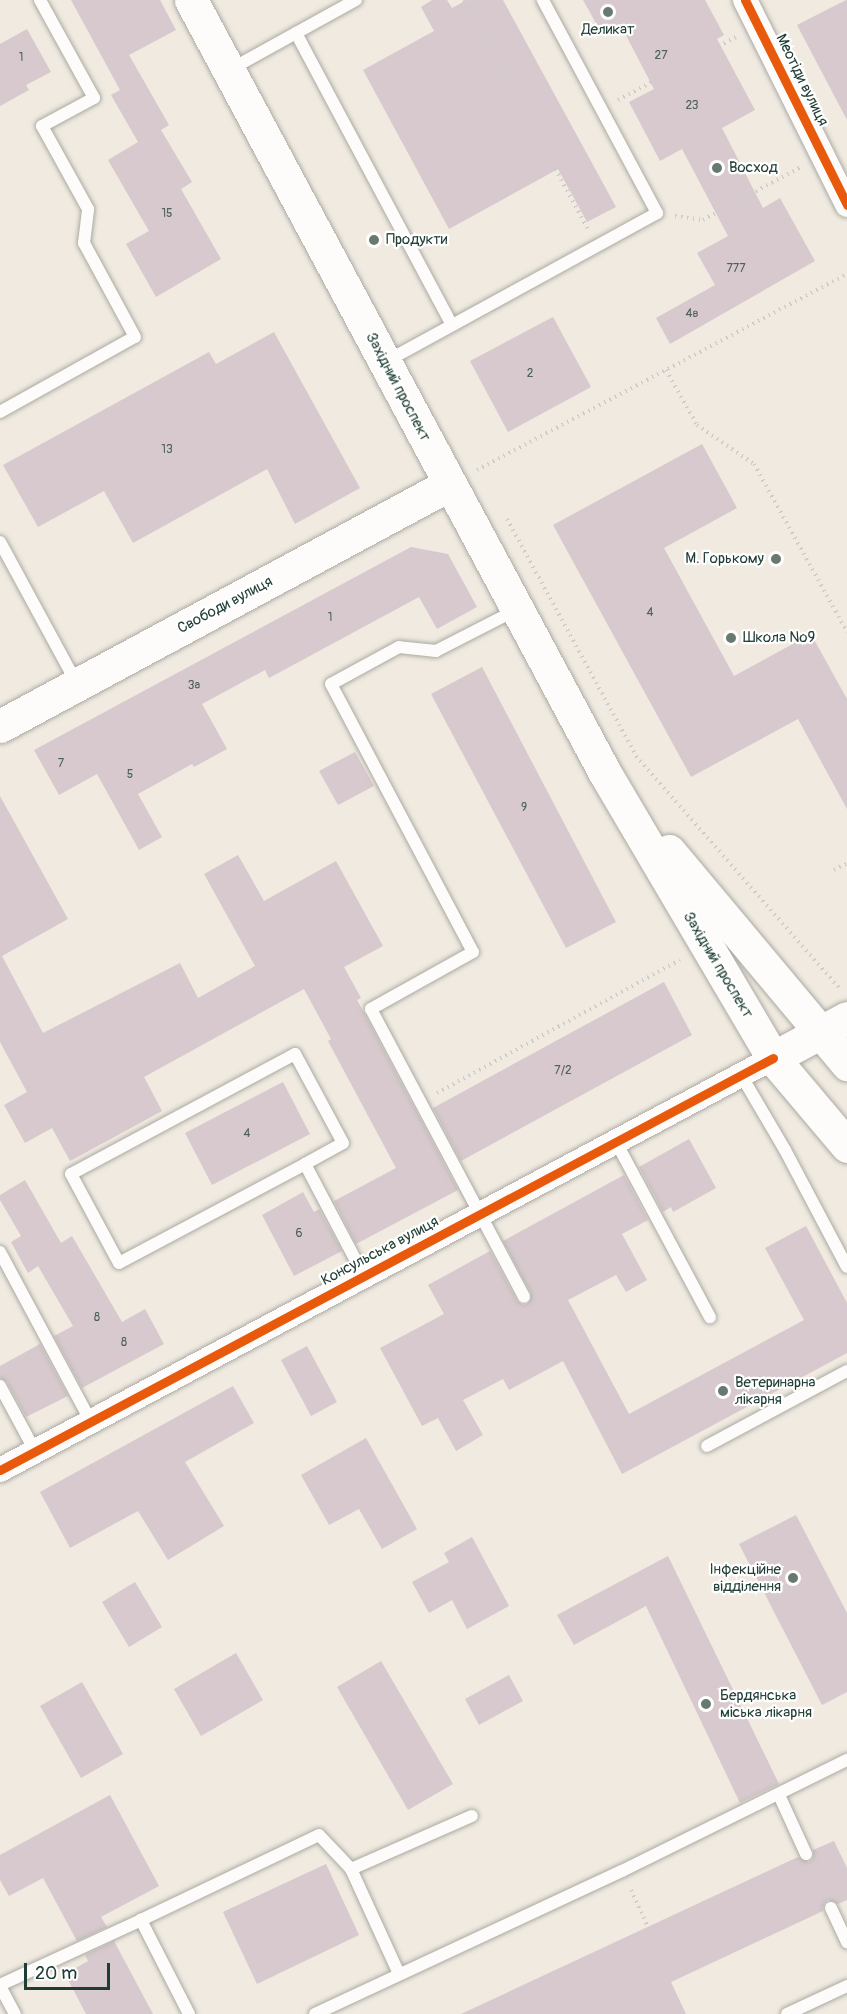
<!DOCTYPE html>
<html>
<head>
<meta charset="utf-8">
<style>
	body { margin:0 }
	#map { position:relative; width:847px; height:2014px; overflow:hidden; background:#f0eae0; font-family:Pangolin,sans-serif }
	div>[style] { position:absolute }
	.building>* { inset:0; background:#d7c9cd }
	.path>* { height:4px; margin-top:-2px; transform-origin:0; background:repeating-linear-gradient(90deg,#cccdca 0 1.5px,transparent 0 6px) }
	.roads { filter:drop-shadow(0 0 2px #aaaaa3) drop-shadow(0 0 2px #aaaaa3) }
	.lane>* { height:12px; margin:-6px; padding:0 6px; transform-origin:6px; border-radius:6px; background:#fdfcfa }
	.street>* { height:24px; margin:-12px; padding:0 12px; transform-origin:12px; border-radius:12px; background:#fdfcfa }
	.secondary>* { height:33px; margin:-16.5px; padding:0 16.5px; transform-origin:16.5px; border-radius:16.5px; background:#fdfcfa }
	.cycleway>* { height:9px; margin:-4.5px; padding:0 4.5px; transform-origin:4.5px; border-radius:4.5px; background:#e8590c }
	.dots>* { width:16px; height:16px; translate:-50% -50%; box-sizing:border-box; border:3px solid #fff; border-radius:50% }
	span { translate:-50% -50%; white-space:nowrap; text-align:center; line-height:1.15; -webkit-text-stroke:4.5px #fff; paint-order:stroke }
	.number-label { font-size:12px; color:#4d605a }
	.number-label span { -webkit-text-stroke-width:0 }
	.poi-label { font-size:15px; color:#1f3d34 }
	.left { translate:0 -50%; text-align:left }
	.right { translate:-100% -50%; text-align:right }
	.street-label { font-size:15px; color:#1f3d34 }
	.scale { position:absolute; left:24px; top:1963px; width:86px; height:27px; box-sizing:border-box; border:3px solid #1f3d34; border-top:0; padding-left:8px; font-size:18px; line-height:21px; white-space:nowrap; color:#1f3d34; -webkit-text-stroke:4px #fff; paint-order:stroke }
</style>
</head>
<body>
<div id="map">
	<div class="building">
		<i style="clip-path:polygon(71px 0,160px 0,176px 30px,129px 55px,169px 125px,161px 130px,192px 182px,181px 189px,221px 259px,156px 297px,126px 244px,149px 231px,108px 160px,138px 142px,111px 95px,120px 90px)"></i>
		<i style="clip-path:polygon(432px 0,447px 0,452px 8px,467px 0,503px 0,616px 207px,587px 222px,558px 169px,449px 229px,363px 70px,434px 31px,421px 7px)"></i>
		<i style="clip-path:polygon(583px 0,705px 0,724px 35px,717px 39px,755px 110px,722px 128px,763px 208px,780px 198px,815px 261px,670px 344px,656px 318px,715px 285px,697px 253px,728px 236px,682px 149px,660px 161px,629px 102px,654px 89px,620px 24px,602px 34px)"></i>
		<i style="clip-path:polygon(846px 0,847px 0,847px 120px,797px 25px)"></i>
		<i style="clip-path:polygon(27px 29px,51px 72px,26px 85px,29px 90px,0 106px,0 44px)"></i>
		<i style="clip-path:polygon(553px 317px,591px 387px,508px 432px,470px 361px)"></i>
		<i style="clip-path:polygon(274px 332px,360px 488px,295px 524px,267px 469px,133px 543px,104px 491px,38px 527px,3px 465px,209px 352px,216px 364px)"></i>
		<i style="clip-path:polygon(702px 444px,737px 508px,664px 548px,734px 676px,811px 634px,847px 699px,847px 809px,798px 719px,691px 777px,553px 525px)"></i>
		<i style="clip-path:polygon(411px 547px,448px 554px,477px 607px,437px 629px,419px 597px,269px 678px,265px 670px,202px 704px,227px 749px,194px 767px,192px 764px,138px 794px,162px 837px,139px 850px,97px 774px,59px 795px,34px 750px)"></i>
		<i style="clip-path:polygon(482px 667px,616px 922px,566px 948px,431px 694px)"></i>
		<i style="clip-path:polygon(355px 752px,374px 786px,338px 805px,319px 771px)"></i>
		<i style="clip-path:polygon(0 796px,68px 919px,2px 956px,43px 1033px,180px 963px,198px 998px,255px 966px,204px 874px,238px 855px,264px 901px,336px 861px,383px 946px,344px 967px,361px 998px,357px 1000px,364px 1013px,458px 1190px,356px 1244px,334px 1201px,396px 1168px,328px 1041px,331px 1039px,304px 989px,144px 1077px,162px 1111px,70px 1161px,52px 1128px,25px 1143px,4px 1105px,27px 1092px,0 1042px)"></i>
		<i style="clip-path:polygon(664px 982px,692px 1035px,461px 1161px,433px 1108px)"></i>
		<i style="clip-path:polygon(283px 1082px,310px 1134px,212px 1185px,185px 1133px)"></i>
		<i style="clip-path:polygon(689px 1139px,716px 1188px,673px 1212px,671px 1207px,663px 1212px,639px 1167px)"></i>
		<i style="clip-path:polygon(624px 1175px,648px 1220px,622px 1234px,647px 1280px,626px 1292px,616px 1275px,568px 1300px,629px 1414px,804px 1320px,765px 1248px,806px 1226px,847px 1303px,847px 1353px,622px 1474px,563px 1361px,509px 1390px,503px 1379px,463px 1400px,483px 1435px,456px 1451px,438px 1418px,422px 1426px,380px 1348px,444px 1314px,428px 1285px,490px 1251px,517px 1301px,523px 1305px,528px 1304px,531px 1293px,503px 1241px)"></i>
		<i style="clip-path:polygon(25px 1180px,61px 1243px,72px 1236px,122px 1322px,145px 1309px,164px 1344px,82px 1388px,54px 1336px,73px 1326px,38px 1266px,28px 1273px,11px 1242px,21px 1236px,0 1200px,0 1195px)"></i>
		<i style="clip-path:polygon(303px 1192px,314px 1212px,319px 1209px,342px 1251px,294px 1276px,262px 1215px)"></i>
		<i style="clip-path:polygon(40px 1344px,68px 1396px,26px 1417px,7px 1382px,0 1378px,0 1366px)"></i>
		<i style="clip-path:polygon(307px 1346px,337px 1402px,311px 1416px,281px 1360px)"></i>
		<i style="clip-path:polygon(233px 1386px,254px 1423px,185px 1462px,224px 1526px,168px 1560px,138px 1511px,70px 1548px,40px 1492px)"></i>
		<i style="clip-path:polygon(366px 1438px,417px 1529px,382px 1549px,359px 1509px,329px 1525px,301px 1475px)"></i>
		<i style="clip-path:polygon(796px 1515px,847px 1613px,847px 1692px,822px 1705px,739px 1544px)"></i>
		<i style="clip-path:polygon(472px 1537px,509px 1606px,467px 1629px,452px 1600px,429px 1613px,412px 1582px,449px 1562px,444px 1553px)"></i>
		<i style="clip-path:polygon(668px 1556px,779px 1784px,740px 1803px,646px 1606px,574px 1645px,557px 1615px)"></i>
		<i style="clip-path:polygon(135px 1582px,162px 1627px,129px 1647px,102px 1602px)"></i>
		<i style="clip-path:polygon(236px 1653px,263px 1700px,201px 1736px,174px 1689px)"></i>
		<i style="clip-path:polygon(381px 1661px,453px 1784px,408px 1810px,337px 1687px)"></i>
		<i style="clip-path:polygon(509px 1675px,523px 1701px,479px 1725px,465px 1699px)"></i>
		<i style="clip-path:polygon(82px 1682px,123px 1754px,81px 1778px,40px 1706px)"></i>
		<i style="clip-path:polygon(110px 1795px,159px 1886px,101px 1917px,107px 1927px,77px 1941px,43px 1878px,9px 1896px,0 1880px,0 1855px)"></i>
		<i style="clip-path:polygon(834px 1841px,847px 1868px,847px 1900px,838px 1904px,828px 1900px,824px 1904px,823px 1911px,671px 1982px,686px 2014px,461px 2014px,798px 1857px,809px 1862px,813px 1858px,813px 1850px)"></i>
		<i style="clip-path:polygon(326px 1864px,359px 1935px,257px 1984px,223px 1912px)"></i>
		<i style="clip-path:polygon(114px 1941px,153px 2014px,86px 2014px,65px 1974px,88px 1961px,85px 1955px)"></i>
	</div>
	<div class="path">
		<i style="left:464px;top:0;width:260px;rotate:61.6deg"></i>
		<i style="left:618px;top:100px;width:134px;rotate:-28.1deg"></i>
		<i style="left:470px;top:113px;width:49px;rotate:-28.1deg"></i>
		<i style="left:675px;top:216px;width:28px;rotate:8deg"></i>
		<i style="left:703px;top:220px;width:111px;rotate:-28.4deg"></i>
		<i style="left:666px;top:370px;width:63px;rotate:60.6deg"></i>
		<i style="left:697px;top:425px;width:69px;rotate:34.4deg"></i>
		<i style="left:754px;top:464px;width:192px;rotate:61deg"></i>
		<i style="left:477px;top:470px;width:419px;rotate:-27.9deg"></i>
		<i style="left:507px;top:519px;width:270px;rotate:61.4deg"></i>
		<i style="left:636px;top:756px;width:308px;rotate:48.8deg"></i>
		<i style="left:834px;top:870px;width:15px;rotate:-28deg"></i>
		<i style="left:437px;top:1093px;width:277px;rotate:-28.7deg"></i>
		<i style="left:809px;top:1885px;width:11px;rotate:-27deg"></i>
		<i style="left:631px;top:1890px;width:41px;rotate:65.3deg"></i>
	</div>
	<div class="roads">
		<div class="lane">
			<i style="left:296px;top:33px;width:331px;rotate:61.9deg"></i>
			<i style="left:229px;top:70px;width:145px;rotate:-28.9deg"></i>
			<i style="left:385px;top:362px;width:310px;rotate:-28.7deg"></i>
			<i style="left:657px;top:213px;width:242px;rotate:-118.2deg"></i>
			<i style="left:0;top:412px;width:154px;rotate:-29.1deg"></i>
			<i style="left:135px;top:337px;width:107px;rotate:-118.5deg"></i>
			<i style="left:84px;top:243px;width:34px;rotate:-83deg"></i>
			<i style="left:88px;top:209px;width:95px;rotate:-119deg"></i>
			<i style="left:42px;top:126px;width:59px;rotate:-28.3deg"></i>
			<i style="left:94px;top:98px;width:112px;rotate:-118.9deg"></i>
			<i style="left:0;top:542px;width:162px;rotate:61.5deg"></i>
			<i style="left:516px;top:610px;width:90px;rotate:152.9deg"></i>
			<i style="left:436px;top:651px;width:37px;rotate:-174deg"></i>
			<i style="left:399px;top:647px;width:77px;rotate:151.4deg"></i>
			<i style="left:331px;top:684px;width:303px;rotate:62.1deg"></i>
			<i style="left:473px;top:952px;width:117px;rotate:150.8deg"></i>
			<i style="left:371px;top:1009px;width:326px;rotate:62deg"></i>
			<i style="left:741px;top:1075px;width:87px;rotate:59.6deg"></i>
			<i style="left:785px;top:1150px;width:132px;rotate:62.1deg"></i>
			<i style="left:616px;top:1142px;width:199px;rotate:61.8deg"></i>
			<i style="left:305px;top:1164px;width:43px;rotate:-28.9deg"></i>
			<i style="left:343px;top:1143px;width:101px;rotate:-118.3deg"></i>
			<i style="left:295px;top:1054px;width:254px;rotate:151.8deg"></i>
			<i style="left:71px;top:1174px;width:101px;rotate:61.7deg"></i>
			<i style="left:119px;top:1263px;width:211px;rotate:-28deg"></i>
			<i style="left:305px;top:1164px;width:127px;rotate:62.2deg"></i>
			<i style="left:0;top:1252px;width:193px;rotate:61.8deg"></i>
			<i style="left:0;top:1386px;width:74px;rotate:61.7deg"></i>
			<i style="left:707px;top:1446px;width:159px;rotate:-28.2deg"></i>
			<i style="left:779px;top:1795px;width:65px;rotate:65.4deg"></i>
			<i style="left:351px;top:1869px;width:132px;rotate:-23.7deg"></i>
			<i style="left:831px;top:1908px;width:38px;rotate:65deg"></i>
			<i style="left:0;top:1985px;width:155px;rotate:-24.7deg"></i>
			<i style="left:0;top:1986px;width:32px;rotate:62deg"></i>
			<i style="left:189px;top:2014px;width:106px;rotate:-117.1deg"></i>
			<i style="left:141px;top:1920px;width:197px;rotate:-25.5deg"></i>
			<i style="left:319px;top:1835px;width:47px;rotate:46.7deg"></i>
			<i style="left:351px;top:1869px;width:115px;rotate:65.4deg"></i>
			<i style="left:315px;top:2014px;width:339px;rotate:-25deg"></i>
			<i style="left:622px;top:1871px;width:251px;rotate:-26.3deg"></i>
			<i style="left:787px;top:2014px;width:66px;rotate:-25deg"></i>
		</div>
		<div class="street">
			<i style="left:745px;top:0;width:229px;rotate:63.5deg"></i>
			<i style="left:0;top:1470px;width:876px;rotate:-28.06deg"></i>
		</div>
		<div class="secondary">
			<i style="left:191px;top:0;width:877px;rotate:61.83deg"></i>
			<i style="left:605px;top:773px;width:331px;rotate:59.5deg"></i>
			<i style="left:773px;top:1058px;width:115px;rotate:49.9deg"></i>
			<i style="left:0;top:726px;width:511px;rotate:-28.27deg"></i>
			<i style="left:669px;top:851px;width:278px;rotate:50.1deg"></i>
			<i style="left:773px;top:1058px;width:84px;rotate:-28.4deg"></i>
		</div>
	</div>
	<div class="cycleway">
		<i style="left:745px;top:0;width:229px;rotate:63.5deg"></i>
		<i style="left:0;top:1470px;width:876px;rotate:-28.06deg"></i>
	</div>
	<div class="dots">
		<i style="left:608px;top:12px;background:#687a70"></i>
		<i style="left:717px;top:168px;background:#687a70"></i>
		<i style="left:374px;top:240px;background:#687a70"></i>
		<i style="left:776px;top:559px;background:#687a70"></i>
		<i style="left:731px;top:638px;background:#687a70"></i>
		<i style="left:723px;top:1391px;background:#687a70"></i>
		<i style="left:793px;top:1578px;background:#687a70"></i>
		<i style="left:706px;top:1704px;background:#687a70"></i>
	</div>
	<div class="number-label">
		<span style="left:661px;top:56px">27</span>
		<span style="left:21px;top:58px">1</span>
		<span style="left:692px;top:106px">23</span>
		<span style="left:167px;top:214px">15</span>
		<span style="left:736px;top:269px">777</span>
		<span style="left:692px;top:314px">4в</span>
		<span style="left:530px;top:374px">2</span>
		<span style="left:167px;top:450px">13</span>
		<span style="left:650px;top:613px">4</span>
		<span style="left:330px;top:618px">1</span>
		<span style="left:194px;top:686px">3а</span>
		<span style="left:61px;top:764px">7</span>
		<span style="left:130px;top:775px">5</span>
		<span style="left:524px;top:808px">9</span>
		<span style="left:563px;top:1071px">7/2</span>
		<span style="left:247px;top:1134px">4</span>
		<span style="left:299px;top:1234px">6</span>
		<span style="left:97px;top:1318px">8</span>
		<span style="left:124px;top:1343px">8</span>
	</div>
	<div class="poi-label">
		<span style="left:608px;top:30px">Деликат</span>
		<span class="left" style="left:729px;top:168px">Восход</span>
		<span class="left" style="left:386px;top:240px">Продукти</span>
		<span class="right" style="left:764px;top:559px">М. Горькому</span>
		<span class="left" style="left:743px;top:638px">Школа №9</span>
		<span class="left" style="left:735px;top:1391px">Ветеринарна<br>лікарня</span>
		<span class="right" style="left:781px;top:1578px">Інфекційне<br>відділення</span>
		<span class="left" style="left:720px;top:1704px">Бердянська<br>міська лікарня</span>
	</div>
	<div class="street-label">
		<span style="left:802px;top:80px;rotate:64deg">Меотіди вулиця</span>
		<span style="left:398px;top:387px;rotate:62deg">Західний проспект</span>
		<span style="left:225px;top:605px;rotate:-28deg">Свободи вулиця</span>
		<span style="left:718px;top:965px;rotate:59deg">Західний проспект</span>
		<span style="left:380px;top:1251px;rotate:-28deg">Консульська вулиця</span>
	</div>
	<div class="scale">20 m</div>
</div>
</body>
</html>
